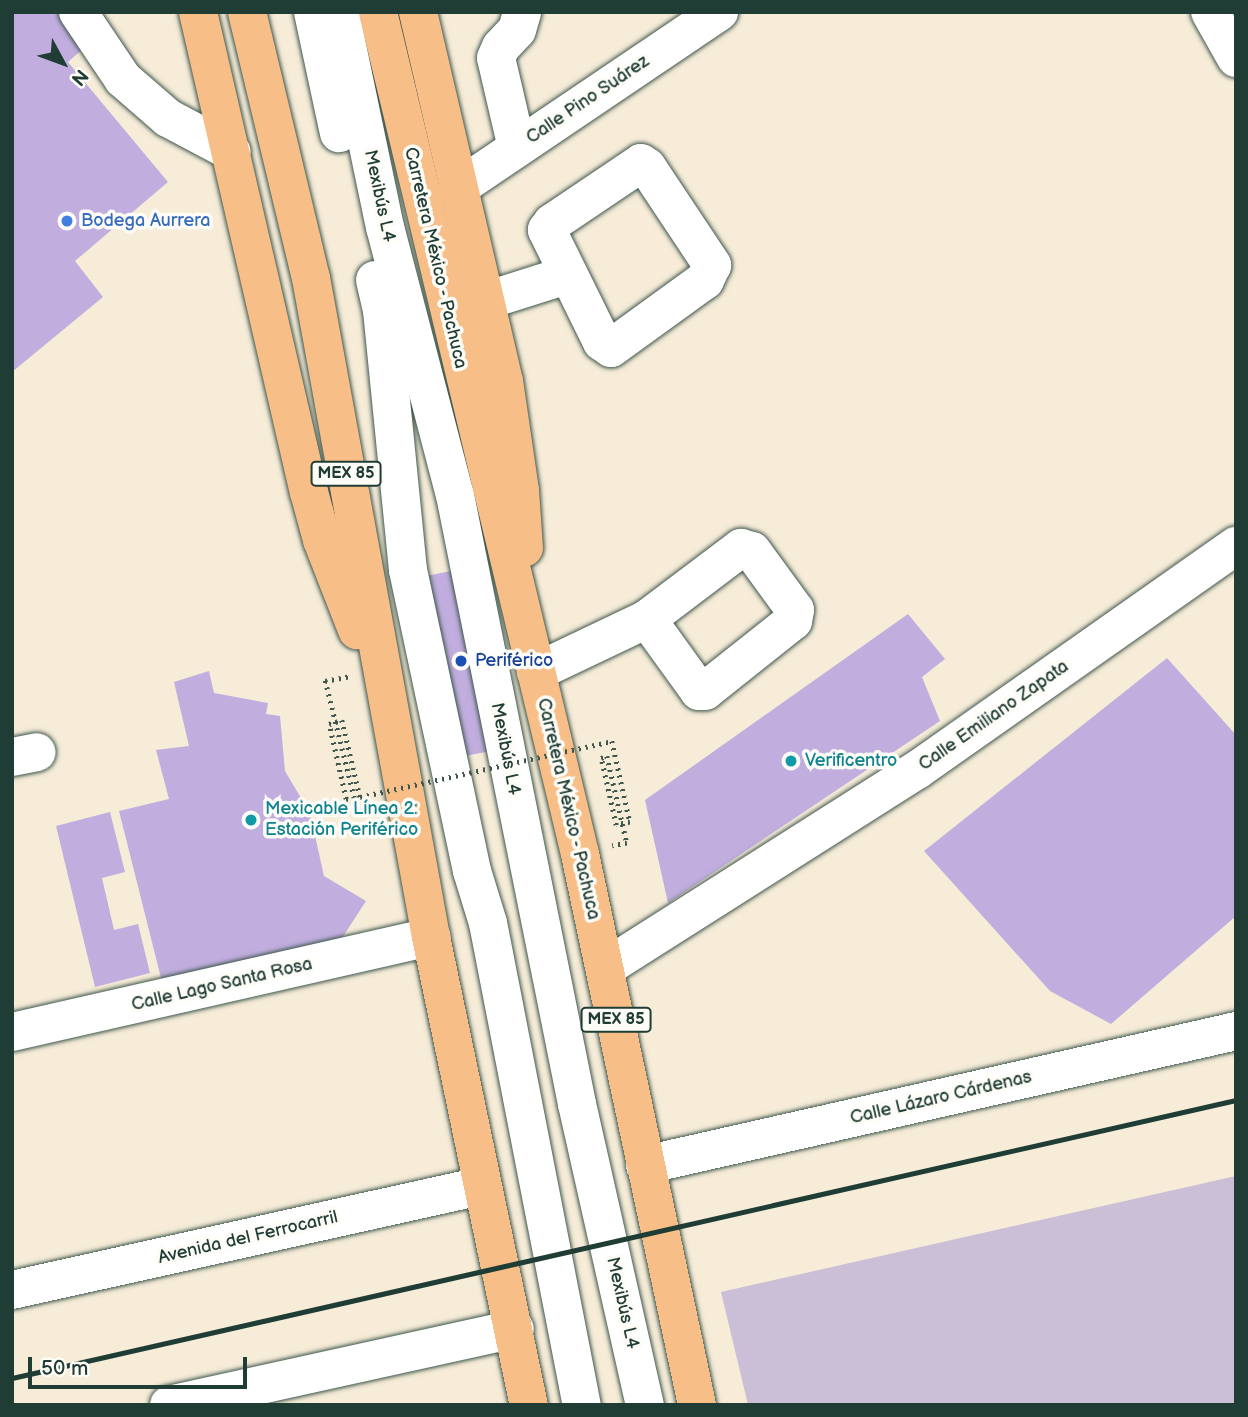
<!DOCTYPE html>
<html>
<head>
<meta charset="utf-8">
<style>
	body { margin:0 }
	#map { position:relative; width:1248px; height:1417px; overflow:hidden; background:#f6ecd8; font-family:"Balsamiq Sans",sans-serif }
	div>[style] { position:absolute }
	.industrial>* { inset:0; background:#cabfd6 }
	.building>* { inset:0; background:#c1aedf }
	.path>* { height:4.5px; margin-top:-2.25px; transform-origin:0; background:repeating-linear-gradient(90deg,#3f574d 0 2px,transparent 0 7px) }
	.roads { filter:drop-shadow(0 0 2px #3f574d) drop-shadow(0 0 2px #3f574d) }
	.minor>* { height:38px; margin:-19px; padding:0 19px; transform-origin:19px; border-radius:19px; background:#fff }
	.highway>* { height:38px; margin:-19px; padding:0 19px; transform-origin:19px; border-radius:19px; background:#f7be87 }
	.rail>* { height:5px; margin:-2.5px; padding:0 2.5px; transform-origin:2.5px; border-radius:2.5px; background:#1f3d34 }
	.path-bridge>* { height:4.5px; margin-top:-2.25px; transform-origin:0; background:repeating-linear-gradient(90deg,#3f574d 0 2px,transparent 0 7px) }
	.dots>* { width:19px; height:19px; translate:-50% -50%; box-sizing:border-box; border:4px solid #fdfcf7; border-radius:50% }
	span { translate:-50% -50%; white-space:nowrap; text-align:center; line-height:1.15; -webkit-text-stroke:7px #fdfcf7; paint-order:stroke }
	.shield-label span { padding:2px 5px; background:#fdfcf7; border:2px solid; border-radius:5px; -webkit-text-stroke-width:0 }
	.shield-label { font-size:16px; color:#1f3d34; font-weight:700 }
	.street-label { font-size:18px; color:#1f3d34 }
	.shop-label { font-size:18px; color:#366cbe }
	.left { translate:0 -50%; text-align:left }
	.transit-label { font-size:18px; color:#164399 }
	.culture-label { font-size:18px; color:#0d838f }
	.frame { position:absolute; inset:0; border:14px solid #1f3d34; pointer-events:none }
	.north { position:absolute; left:28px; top:28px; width:70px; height:70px; -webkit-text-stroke:5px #fdfcf7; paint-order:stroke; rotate:131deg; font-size:19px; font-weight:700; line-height:28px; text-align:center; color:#1f3d34 }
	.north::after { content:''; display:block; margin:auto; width:24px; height:32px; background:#1f3d34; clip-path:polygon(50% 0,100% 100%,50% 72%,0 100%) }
	.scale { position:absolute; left:28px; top:1357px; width:219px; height:32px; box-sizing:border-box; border:4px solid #1f3d34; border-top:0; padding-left:9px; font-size:21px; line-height:24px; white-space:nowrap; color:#1f3d34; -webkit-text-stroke:5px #fdfcf7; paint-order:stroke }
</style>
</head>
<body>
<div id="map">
	<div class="industrial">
		<i style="clip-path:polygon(1236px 1176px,1236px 1405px,748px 1405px,721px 1292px)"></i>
	</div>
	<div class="building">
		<i style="clip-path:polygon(12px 12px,71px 12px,94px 39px,68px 62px,168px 182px,75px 261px,103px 297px,12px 372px)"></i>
		<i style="clip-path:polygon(461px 569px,495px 750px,460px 757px,426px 576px)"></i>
		<i style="clip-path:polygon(908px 614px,945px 659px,922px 677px,940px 721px,668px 903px,645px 800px)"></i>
		<i style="clip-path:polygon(1167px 658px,1236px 735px,1236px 916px,1111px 1024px,1050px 991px,924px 851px)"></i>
		<i style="clip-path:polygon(209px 671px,214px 693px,268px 703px,266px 714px,280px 716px,285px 771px,310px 813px,324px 876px,366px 901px,331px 955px,162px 982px,119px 811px,169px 799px,156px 750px,189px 746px,174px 682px)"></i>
		<i style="clip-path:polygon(110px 812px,125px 872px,102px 878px,114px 930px,138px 924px,150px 973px,95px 987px,56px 826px)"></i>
	</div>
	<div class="path">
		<i style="left:601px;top:758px;width:6px;rotate:-18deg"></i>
		<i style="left:607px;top:756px;width:89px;rotate:77.1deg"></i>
		<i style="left:627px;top:843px;width:15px;rotate:169deg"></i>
		<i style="left:346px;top:799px;width:8px;rotate:-7deg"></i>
		<i style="left:354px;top:798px;width:121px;rotate:-103.9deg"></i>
		<i style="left:325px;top:681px;width:25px;rotate:-11deg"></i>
	</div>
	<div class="roads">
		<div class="minor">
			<i style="left:78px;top:12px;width:81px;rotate:56.1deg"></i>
			<i style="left:123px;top:79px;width:60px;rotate:40.9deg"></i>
			<i style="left:168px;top:118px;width:72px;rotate:28deg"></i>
			<i style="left:313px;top:12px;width:124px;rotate:77.9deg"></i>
			<i style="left:340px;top:12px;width:220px;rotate:78.2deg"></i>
			<i style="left:385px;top:227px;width:277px;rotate:75.4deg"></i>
			<i style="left:455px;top:495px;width:621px;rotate:78.67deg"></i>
			<i style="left:577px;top:1104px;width:309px;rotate:77.3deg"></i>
			<i style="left:1210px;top:12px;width:53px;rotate:60.5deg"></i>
			<i style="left:517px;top:148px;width:92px;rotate:-103.1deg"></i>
			<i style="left:496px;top:58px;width:12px;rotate:-66deg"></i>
			<i style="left:501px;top:47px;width:23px;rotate:-47deg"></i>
			<i style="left:517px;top:30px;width:19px;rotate:-74deg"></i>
			<i style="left:641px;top:163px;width:7px;rotate:34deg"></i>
			<i style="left:647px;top:167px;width:118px;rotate:56.4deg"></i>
			<i style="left:712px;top:265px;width:17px;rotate:115deg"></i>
			<i style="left:705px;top:280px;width:116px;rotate:144.1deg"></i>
			<i style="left:611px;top:348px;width:11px;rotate:-146deg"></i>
			<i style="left:602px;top:342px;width:125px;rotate:-116.2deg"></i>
			<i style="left:547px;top:230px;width:9px;rotate:-54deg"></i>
			<i style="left:552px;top:223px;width:107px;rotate:-34deg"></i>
			<i style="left:458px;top:188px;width:315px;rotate:-34deg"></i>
			<i style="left:375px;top:280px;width:31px;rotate:77deg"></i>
			<i style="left:382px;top:310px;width:261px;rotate:84.3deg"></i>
			<i style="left:408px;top:570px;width:308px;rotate:78deg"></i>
			<i style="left:472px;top:871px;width:54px;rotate:72.9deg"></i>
			<i style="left:488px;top:923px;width:491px;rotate:79deg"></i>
			<i style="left:485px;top:301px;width:86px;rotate:-17.6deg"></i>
			<i style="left:536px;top:672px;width:123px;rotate:-25.5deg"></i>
			<i style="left:647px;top:619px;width:118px;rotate:-37.1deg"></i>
			<i style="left:741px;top:548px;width:11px;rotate:15deg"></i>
			<i style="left:752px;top:551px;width:73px;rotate:53.9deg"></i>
			<i style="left:795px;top:610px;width:11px;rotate:100deg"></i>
			<i style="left:793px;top:621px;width:112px;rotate:141.5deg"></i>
			<i style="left:705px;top:691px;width:6px;rotate:180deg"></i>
			<i style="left:699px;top:691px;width:89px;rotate:-125.8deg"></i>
			<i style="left:12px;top:757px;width:25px;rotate:-11deg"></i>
			<i style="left:605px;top:968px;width:370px;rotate:-32.4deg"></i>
			<i style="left:917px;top:770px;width:390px;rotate:-35.1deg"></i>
			<i style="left:12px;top:1032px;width:430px;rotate:-12.8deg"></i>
			<i style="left:645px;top:1165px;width:606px;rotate:-12.77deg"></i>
			<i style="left:12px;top:1290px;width:482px;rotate:-12.5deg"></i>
			<i style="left:169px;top:1405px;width:354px;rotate:-12.4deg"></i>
		</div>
		<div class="highway">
			<i style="left:198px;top:12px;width:493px;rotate:77deg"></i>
			<i style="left:309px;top:492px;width:50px;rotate:74.8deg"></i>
			<i style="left:322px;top:540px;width:97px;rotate:68.7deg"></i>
			<i style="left:247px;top:12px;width:274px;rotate:76.5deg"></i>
			<i style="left:311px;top:278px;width:670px;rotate:79.68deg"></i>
			<i style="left:431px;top:937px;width:478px;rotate:78.2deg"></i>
			<i style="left:378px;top:12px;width:866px;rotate:76.51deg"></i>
			<i style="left:580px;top:854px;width:563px;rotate:78.01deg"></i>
			<i style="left:418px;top:12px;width:379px;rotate:76.9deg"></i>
			<i style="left:504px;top:381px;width:111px;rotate:81.7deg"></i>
			<i style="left:520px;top:491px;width:57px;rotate:86deg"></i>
		</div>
	</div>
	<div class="rail">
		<i style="left:12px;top:1378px;width:1255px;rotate:-12.8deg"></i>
	</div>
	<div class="path-bridge">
		<i style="left:346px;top:799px;width:77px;rotate:-102.8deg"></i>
		<i style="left:329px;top:724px;width:14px;rotate:-17deg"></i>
		<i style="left:342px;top:720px;width:79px;rotate:76.8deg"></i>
		<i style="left:360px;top:797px;width:258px;rotate:-12.5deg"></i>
		<i style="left:612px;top:741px;width:83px;rotate:77.5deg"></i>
		<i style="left:630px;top:822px;width:14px;rotate:168deg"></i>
		<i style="left:616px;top:825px;width:69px;rotate:-102.6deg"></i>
	</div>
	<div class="dots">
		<i style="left:67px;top:221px;background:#3f7fe0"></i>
		<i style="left:461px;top:661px;background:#1a4fb4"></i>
		<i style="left:791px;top:761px;background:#0f9aa8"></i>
		<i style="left:251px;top:820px;background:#0f9aa8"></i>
	</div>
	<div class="shield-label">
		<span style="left:346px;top:474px">MEX 85</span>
		<span style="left:616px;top:1020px">MEX 85</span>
	</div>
	<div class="street-label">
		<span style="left:588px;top:100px;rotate:-34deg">Calle Pino Suárez</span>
		<span style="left:379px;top:196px;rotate:78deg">Mexibús L4</span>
		<span style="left:435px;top:258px;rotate:77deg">Carretera México - Pachuca</span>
		<span style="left:994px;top:716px;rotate:-35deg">Calle Emiliano Zapata</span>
		<span style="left:505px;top:749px;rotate:79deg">Mexibús L4</span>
		<span style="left:568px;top:809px;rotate:77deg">Carretera México - Pachuca</span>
		<span style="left:222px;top:985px;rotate:-13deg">Calle Lago Santa Rosa</span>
		<span style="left:941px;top:1098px;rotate:-13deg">Calle Lázaro Cárdenas</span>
		<span style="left:248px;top:1238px;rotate:-13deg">Avenida del Ferrocarril</span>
		<span style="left:622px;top:1303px;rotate:77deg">Mexibús L4</span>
	</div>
	<div class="shop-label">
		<span class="left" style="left:81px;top:221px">Bodega Aurrera</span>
	</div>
	<div class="transit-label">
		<span class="left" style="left:475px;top:661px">Periférico</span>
	</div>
	<div class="culture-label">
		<span class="left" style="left:805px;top:761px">Verificentro</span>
		<span class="left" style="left:265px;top:820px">Mexicable Línea 2:<br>Estación Periférico</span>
	</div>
	<div class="frame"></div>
	<div class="north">N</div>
	<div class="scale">50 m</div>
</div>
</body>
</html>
